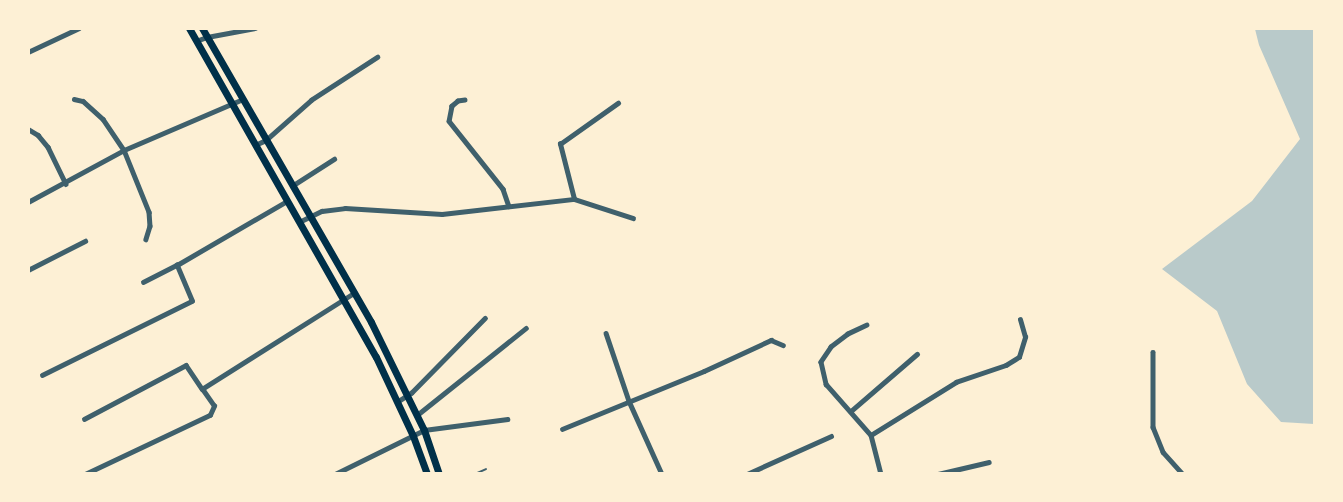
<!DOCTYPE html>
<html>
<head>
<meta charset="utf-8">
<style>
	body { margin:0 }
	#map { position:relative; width:1343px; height:502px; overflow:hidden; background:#fdf0d5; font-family:"Archivo Narrow",sans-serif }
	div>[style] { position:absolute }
	.green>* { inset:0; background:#b9caca }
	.service>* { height:2px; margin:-1px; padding:0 1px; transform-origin:1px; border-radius:1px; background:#3f606c }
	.minor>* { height:4.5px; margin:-2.25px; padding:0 2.25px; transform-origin:2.25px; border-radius:2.25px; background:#3f606c }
	.secondary>* { height:7px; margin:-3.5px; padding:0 3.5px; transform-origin:3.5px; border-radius:3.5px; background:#003049 }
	span { translate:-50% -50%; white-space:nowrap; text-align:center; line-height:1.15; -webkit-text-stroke:4.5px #fdf0d5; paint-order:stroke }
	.frame { position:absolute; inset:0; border:30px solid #fdf0d5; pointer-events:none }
</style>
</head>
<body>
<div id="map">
	<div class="green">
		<i style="clip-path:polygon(1255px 29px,1314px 29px,1314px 424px,1281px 422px,1247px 384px,1217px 311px,1162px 269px,1252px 201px,1300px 139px,1259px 45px)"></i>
	</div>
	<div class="service">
		<i style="left:475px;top:474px;width:12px;rotate:-24deg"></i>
	</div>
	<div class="minor">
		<i style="left:196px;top:41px;width:12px;rotate:-20deg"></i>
		<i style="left:207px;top:37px;width:49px;rotate:-10.6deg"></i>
		<i style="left:28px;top:52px;width:56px;rotate:-25.2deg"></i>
		<i style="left:74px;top:99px;width:9px;rotate:13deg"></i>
		<i style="left:83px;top:101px;width:27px;rotate:42deg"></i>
		<i style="left:103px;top:119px;width:37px;rotate:56deg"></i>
		<i style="left:124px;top:150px;width:67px;rotate:68deg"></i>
		<i style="left:149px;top:212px;width:14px;rotate:86deg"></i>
		<i style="left:150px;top:226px;width:14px;rotate:107deg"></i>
		<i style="left:465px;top:100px;width:7px;rotate:172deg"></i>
		<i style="left:458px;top:101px;width:8px;rotate:140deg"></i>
		<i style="left:452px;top:106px;width:15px;rotate:101deg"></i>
		<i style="left:449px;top:121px;width:87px;rotate:51.5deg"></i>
		<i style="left:503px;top:189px;width:18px;rotate:71deg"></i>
		<i style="left:28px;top:129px;width:12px;rotate:31deg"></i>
		<i style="left:38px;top:135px;width:16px;rotate:50deg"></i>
		<i style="left:48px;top:147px;width:41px;rotate:64.1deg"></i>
		<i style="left:255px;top:145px;width:12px;rotate:-24deg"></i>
		<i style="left:266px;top:140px;width:60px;rotate:-41.6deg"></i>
		<i style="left:311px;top:100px;width:79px;rotate:-33.1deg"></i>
		<i style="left:292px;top:186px;width:50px;rotate:-32.7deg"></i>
		<i style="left:574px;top:199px;width:57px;rotate:-104.3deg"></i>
		<i style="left:560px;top:144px;width:71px;rotate:-35.3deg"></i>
		<i style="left:28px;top:202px;width:109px;rotate:-28.4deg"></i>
		<i style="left:124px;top:150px;width:129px;rotate:-23.2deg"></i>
		<i style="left:299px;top:222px;width:25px;rotate:-26deg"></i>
		<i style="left:322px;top:211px;width:23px;rotate:-7deg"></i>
		<i style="left:345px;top:208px;width:97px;rotate:3.5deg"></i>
		<i style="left:442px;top:214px;width:133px;rotate:-6.5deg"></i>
		<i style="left:574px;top:199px;width:62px;rotate:17.9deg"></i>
		<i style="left:28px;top:270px;width:64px;rotate:-27deg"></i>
		<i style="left:143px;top:282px;width:38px;rotate:-27deg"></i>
		<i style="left:177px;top:265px;width:127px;rotate:-30.2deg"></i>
		<i style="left:867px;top:325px;width:21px;rotate:155deg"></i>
		<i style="left:848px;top:334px;width:21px;rotate:143deg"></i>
		<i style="left:831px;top:347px;width:18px;rotate:124deg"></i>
		<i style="left:821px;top:362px;width:23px;rotate:77deg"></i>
		<i style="left:826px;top:384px;width:68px;rotate:48.6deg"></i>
		<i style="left:871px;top:435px;width:40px;rotate:75.6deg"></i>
		<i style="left:606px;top:333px;width:72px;rotate:71.3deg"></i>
		<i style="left:629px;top:401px;width:80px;rotate:65.7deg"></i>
		<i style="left:1153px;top:352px;width:75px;rotate:90deg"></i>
		<i style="left:1153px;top:427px;width:27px;rotate:68deg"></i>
		<i style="left:1163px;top:452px;width:30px;rotate:48deg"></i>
		<i style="left:42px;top:375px;width:167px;rotate:-26.3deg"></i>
		<i style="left:192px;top:301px;width:39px;rotate:-113deg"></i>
		<i style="left:397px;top:402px;width:17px;rotate:-33deg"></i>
		<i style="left:411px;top:393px;width:105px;rotate:-45.4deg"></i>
		<i style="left:851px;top:411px;width:87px;rotate:-40.8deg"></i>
		<i style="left:417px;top:415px;width:139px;rotate:-38.6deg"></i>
		<i style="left:84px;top:419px;width:115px;rotate:-27.9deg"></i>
		<i style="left:186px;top:365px;width:29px;rotate:56deg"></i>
		<i style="left:562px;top:429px;width:153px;rotate:-22.2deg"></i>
		<i style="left:704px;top:371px;width:74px;rotate:-24.8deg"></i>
		<i style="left:771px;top:340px;width:13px;rotate:23deg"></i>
		<i style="left:871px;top:435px;width:100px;rotate:-31.9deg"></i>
		<i style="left:956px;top:382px;width:53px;rotate:-18.8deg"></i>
		<i style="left:1006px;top:365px;width:15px;rotate:-32deg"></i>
		<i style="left:1019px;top:357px;width:21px;rotate:-73deg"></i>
		<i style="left:1025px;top:337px;width:18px;rotate:-106deg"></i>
		<i style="left:85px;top:474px;width:138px;rotate:-25.3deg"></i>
		<i style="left:210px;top:415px;width:10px;rotate:-66deg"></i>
		<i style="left:214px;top:406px;width:21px;rotate:-125deg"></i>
		<i style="left:202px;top:389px;width:180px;rotate:-32.3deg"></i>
		<i style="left:335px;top:474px;width:99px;rotate:-26.3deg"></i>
		<i style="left:424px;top:430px;width:84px;rotate:-7.5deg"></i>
		<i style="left:747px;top:474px;width:92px;rotate:-24.3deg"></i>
		<i style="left:938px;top:474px;width:52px;rotate:-13.2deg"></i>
	</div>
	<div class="secondary">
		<i style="left:189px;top:28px;width:378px;rotate:60.4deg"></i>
		<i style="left:376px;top:357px;width:87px;rotate:64.9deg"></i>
		<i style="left:413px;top:436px;width:40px;rotate:69.8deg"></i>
		<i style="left:202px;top:28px;width:339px;rotate:60.1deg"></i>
		<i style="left:371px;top:322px;width:120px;rotate:63.9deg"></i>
		<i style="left:424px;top:430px;width:46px;rotate:71.2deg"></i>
	</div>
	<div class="frame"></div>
</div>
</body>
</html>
